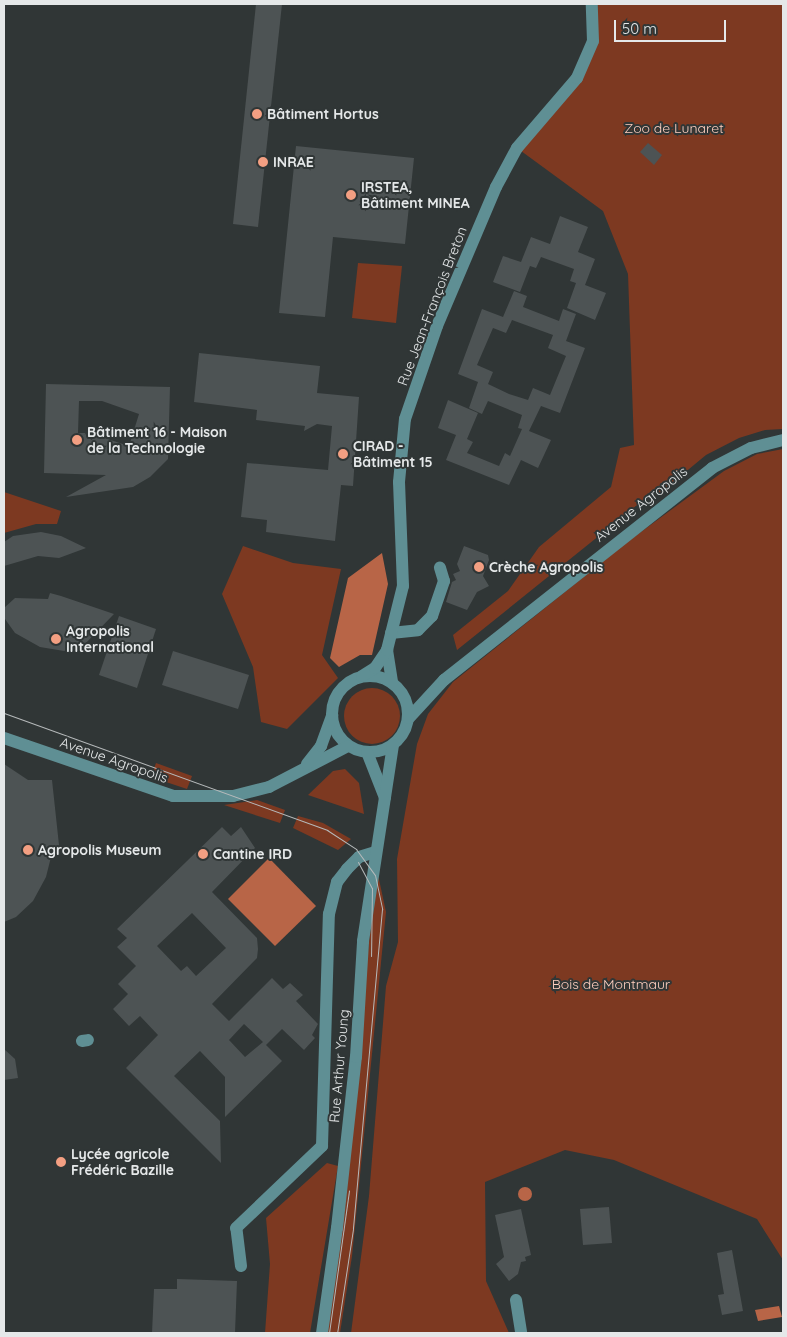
<!DOCTYPE html>
<html>
<head>
<meta charset="utf-8">
<style>
	body { margin:0 }
	#map { position:relative; width:787px; height:1337px; overflow:hidden; background:#303636; font-family:Quicksand,sans-serif }
	div>[style] { position:absolute }
	.green>* { inset:0; background:#7d3921 }
	.round { border-radius:50% }
	.water>* { inset:0; background:#b86547 }
	.building>* { inset:0; background:#4d5354 }
	.minor>* { height:12px; margin:-6px; padding:0 6px; transform-origin:6px; border-radius:6px; background:#5f8f94 }
	.minor>.ring { margin:-6px; padding:0; box-sizing:content-box; background:none; border:12px solid #5f8f94; border-radius:50% }
	.tram>* { height:1px; margin:-0.5px; padding:0 0.5px; transform-origin:0.5px; border-radius:0.5px; background:#b6babb }
	.dots>* { width:14px; height:14px; translate:-50% -50%; box-sizing:border-box; border:2px solid #303636; border-radius:50% }
	span { translate:-50% -50%; white-space:nowrap; text-align:center; line-height:1.15; -webkit-text-stroke:4px #303636; paint-order:stroke }
	.poi-label { font-size:14px; color:#e5e8e9; font-weight:700 }
	.left { translate:0 -50%; text-align:left }
	.park-label { font-size:14px; color:#ffcfbf }
	.street-label { font-size:14px; color:#e5e8e9 }
	.frame { position:absolute; inset:0; border:5px solid #e5e8e9; pointer-events:none }
	.scale { position:absolute; left:614px; top:20px; width:112px; height:22px; box-sizing:border-box; border:2px solid #e5e8e9; border-top:0; padding-left:6px; font-size:15px; line-height:18px; white-space:nowrap; color:#e5e8e9; -webkit-text-stroke:4px #303636; paint-order:stroke }
</style>
</head>
<body>
<div id="map">
	<div class="green">
		<i style="clip-path:polygon(592px 4px,783px 4px,783px 429px,765px 430px,739px 438px,706px 455px,654px 498px,651px 494px,457px 650px,453px 635px,508px 591px,539px 547px,611px 487px,620px 448px,634px 445px,628px 274px,603px 211px,517px 148px,561px 99px,593px 41px)"></i>
		<i style="clip-path:polygon(358px 263px,402px 266px,396px 323px,352px 318px)"></i>
		<i style="clip-path:polygon(783px 449px,783px 1260px,757px 1219px,614px 1160px,565px 1150px,485px 1182px,486px 1281px,509px 1333px,351px 1333px,369px 1196px,386px 986px,398px 942px,397px 859px,417px 744px,428px 714px,453px 682px,626px 543px,724px 471px,757px 454px)"></i>
		<i style="clip-path:polygon(4px 492px,61px 511px,57px 524px,36px 524px,4px 533px)"></i>
		<i style="clip-path:polygon(243px 546px,293px 563px,341px 569px,322px 655px,338px 678px,287px 729px,261px 722px,253px 667px,222px 594px)"></i>
		<i class="round" style="left:344px;top:688px;width:56px;height:56px"></i>
		<i style="clip-path:polygon(156px 763px,192px 776px,187px 789px,151px 777px)"></i>
		<i style="clip-path:polygon(345px 769px,359px 783px,364px 814px,308px 795px,333px 771px)"></i>
		<i style="clip-path:polygon(257px 800px,285px 810px,280px 823px,224px 805px)"></i>
		<i style="clip-path:polygon(298px 816px,323px 823px,351px 839px,338px 850px,293px 828px)"></i>
		<i style="clip-path:polygon(377px 870px,386px 912px,352px 1256px,340px 1333px,326px 1333px)"></i>
		<i style="clip-path:polygon(327px 1163px,338px 1166px,310px 1333px,265px 1333px,270px 1264px,266px 1218px)"></i>
	</div>
	<div class="water">
		<i style="clip-path:polygon(382px 553px,388px 584px,372px 655px,360px 655px,339px 667px,330px 658px,348px 578px)"></i>
		<i style="clip-path:polygon(269px 858px,316px 906px,275px 946px,228px 899px)"></i>
		<i class="round" style="left:518px;top:1187px;width:14px;height:14px"></i>
		<i style="clip-path:polygon(779px 1306px,782px 1317px,758px 1321px,755px 1310px)"></i>
	</div>
	<div class="building">
		<i style="clip-path:polygon(256px 4px,282px 4px,258px 227px,233px 224px)"></i>
		<i style="clip-path:polygon(648px 143px,662px 155px,654px 165px,640px 152px)"></i>
		<i style="clip-path:polygon(296px 146px,414px 158px,405px 244px,333px 237px,325px 317px,279px 313px)"></i>
		<i style="clip-path:polygon(560px 216px,588px 227px,578px 252px,595px 259px,585px 285px,606px 293px,595px 320px,567px 308px,576px 283px,570px 281px,574px 269px,541px 257px,536px 268px,530px 266px,520px 292px,493px 282px,503px 256px,521px 262px,531px 237px,550px 244px)"></i>
		<i style="clip-path:polygon(evenodd,514px 291px,527px 296px,523px 307px,559px 321px,563px 309px,576px 314px,566px 341px,585px 348px,560px 413px,541px 406px,529px 431px,551px 440px,538px 468px,521px 460px,509px 485px,446px 460px,456px 435px,438px 428px,448px 400px,478px 413px,467px 439px,473px 442px,467px 453px,499px 466px,505px 453px,510px 456px,522px 429px,518px 428px,522px 415px,488px 401px,482px 414px,469px 408px,478px 382px,458px 374px,482px 309px,503px 317px,514px 291px,512px 320px,553px 335px,548px 348px,566px 356px,550px 395px,533px 388px,528px 400px,509px 394px,488px 384px,493px 372px,477px 365px,493px 328px,506px 333px,512px 320px)"></i>
		<i style="clip-path:polygon(199px 353px,320px 366px,317px 393px,359px 397px,353px 486px,341px 485px,335px 541px,266px 532px,267px 520px,241px 517px,247px 463px,328px 470px,332px 426px,317px 424px,304px 431px,305px 426px,256px 420px,257px 410px,194px 402px)"></i>
		<i style="clip-path:polygon(evenodd,46px 384px,170px 387px,168px 459px,150px 477px,133px 487px,66px 497px,106px 475px,44px 473px,46px 384px,79px 401px,102px 401px,139px 414px,129px 446px,89px 433px,78px 433px,79px 401px)"></i>
		<i style="clip-path:polygon(41px 532px,61px 536px,86px 548px,59px 558px,38px 556px,4px 566px,4px 542px,13px 536px)"></i>
		<i style="clip-path:polygon(464px 546px,488px 555px,489px 560px,483px 576px,489px 586px,477px 592px,467px 610px,446px 602px,452px 582px,456px 580px,453px 574px,460px 571px,457px 564px)"></i>
		<i style="clip-path:polygon(50px 593px,61px 596px,114px 614px,82px 647px,64px 651px,40px 647px,15px 633px,5px 619px,4px 608px,15px 598px,48px 599px)"></i>
		<i style="clip-path:polygon(119px 616px,156px 629px,137px 688px,99px 675px)"></i>
		<i style="clip-path:polygon(173px 651px,249px 675px,238px 709px,162px 685px)"></i>
		<i style="clip-path:polygon(4px 764px,28px 780px,52px 780px,59px 845px,58px 852px,52px 853px,46px 877px,33px 901px,16px 917px,4px 922px)"></i>
		<i style="clip-path:polygon(evenodd,222px 827px,231px 836px,241px 827px,255px 848px,212px 892px,257px 938px,258px 949px,257px 958px,212px 1004px,229px 1021px,272px 978px,283px 989px,290px 983px,303px 995px,296px 1001px,318px 1024px,312px 1035px,315px 1038px,304px 1050px,282px 1029px,266px 1045px,282px 1061px,225px 1117px,225px 1077px,200px 1051px,174px 1076px,220px 1121px,221px 1163px,126px 1068px,158px 1035px,140px 1016px,129px 1026px,113px 1009px,128px 994px,118px 984px,136px 966px,117px 947px,127px 938px,117px 929px,222px 827px,192px 913px,226px 948px,196px 976px,187px 966px,181px 971px,157px 946px,192px 913px,222px 827px,244px 1024px,263px 1042px,245px 1057px,229px 1040px,244px 1024px)"></i>
		<i style="clip-path:polygon(4px 1049px,15px 1059px,18px 1078px,4px 1080px)"></i>
		<i style="clip-path:polygon(609px 1207px,612px 1243px,583px 1245px,580px 1209px)"></i>
		<i style="clip-path:polygon(521px 1209px,531px 1255px,525px 1257px,526px 1261px,521px 1262px,518px 1274px,509px 1281px,496px 1264px,504px 1257px,495px 1215px)"></i>
		<i style="clip-path:polygon(732px 1250px,743px 1311px,722px 1315px,718px 1295px,724px 1294px,717px 1253px)"></i>
		<i style="clip-path:polygon(177px 1279px,237px 1281px,235px 1333px,152px 1333px,154px 1289px,177px 1289px)"></i>
	</div>
	<div class="minor">
		<i style="left:391px;top:633px;width:27px;rotate:-6deg"></i>
		<i style="left:418px;top:630px;width:20px;rotate:-45deg"></i>
		<i style="left:432px;top:616px;width:37px;rotate:-71deg"></i>
		<i style="left:444px;top:581px;width:14px;rotate:-107deg"></i>
		<i style="left:387px;top:650px;width:32px;rotate:81deg"></i>
		<i class="ring" style="left:332px;top:676px;width:64px;height:64px"></i>
		<i style="left:362px;top:676px;width:15px;rotate:-32deg"></i>
		<i style="left:375px;top:668px;width:22px;rotate:-56deg"></i>
		<i style="left:387px;top:650px;width:66px;rotate:-76deg"></i>
		<i style="left:403px;top:586px;width:104px;rotate:-92.2deg"></i>
		<i style="left:399px;top:482px;width:63px;rotate:-84.6deg"></i>
		<i style="left:405px;top:419px;width:98px;rotate:-71deg"></i>
		<i style="left:437px;top:326px;width:151px;rotate:-67deg"></i>
		<i style="left:496px;top:187px;width:44px;rotate:-61.7deg"></i>
		<i style="left:517px;top:148px;width:92px;rotate:-49.4deg"></i>
		<i style="left:577px;top:78px;width:40px;rotate:-66.6deg"></i>
		<i style="left:593px;top:41px;width:37px;rotate:-92deg"></i>
		<i style="left:409px;top:718px;width:52px;rotate:-47.4deg"></i>
		<i style="left:444px;top:680px;width:342px;rotate:-38.3deg"></i>
		<i style="left:712px;top:468px;width:44px;rotate:-27.1deg"></i>
		<i style="left:751px;top:448px;width:33px;rotate:-14deg"></i>
		<i style="left:4px;top:738px;width:179px;rotate:18.9deg"></i>
		<i style="left:173px;top:796px;width:60px"></i>
		<i style="left:233px;top:796px;width:37px;rotate:-14deg"></i>
		<i style="left:269px;top:787px;width:89px;rotate:-27.4deg"></i>
		<i style="left:367px;top:752px;width:49px;rotate:68.6deg"></i>
		<i style="left:307px;top:764px;width:23px;rotate:-52deg"></i>
		<i style="left:321px;top:746px;width:33px;rotate:-70deg"></i>
		<i style="left:82px;top:1041px;width:6px;rotate:-9deg"></i>
		<i style="left:241px;top:1266px;width:38px;rotate:-97deg"></i>
		<i style="left:236px;top:1228px;width:119px;rotate:-43.6deg"></i>
		<i style="left:322px;top:1146px;width:232px;rotate:-88.3deg"></i>
		<i style="left:329px;top:914px;width:33px;rotate:-76deg"></i>
		<i style="left:337px;top:882px;width:16px;rotate:-52deg"></i>
		<i style="left:347px;top:869px;width:17px;rotate:-45deg"></i>
		<i style="left:359px;top:857px;width:17px;rotate:-17deg"></i>
		<i style="left:516px;top:1300px;width:33px;rotate:81deg"></i>
		<i style="left:322px;top:1333px;width:106px;rotate:-81.9deg"></i>
		<i style="left:337px;top:1228px;width:172px;rotate:-83.7deg"></i>
		<i style="left:356px;top:1057px;width:116px;rotate:-86.5deg"></i>
		<i style="left:363px;top:941px;width:198px;rotate:-81.3deg"></i>
	</div>
	<div class="tram">
		<i style="left:4px;top:713px;width:344px;rotate:19.9deg"></i>
		<i style="left:327px;top:830px;width:35px;rotate:33deg"></i>
		<i style="left:356px;top:849px;width:32px;rotate:54deg"></i>
		<i style="left:375px;top:875px;width:35px;rotate:78deg"></i>
		<i style="left:382px;top:909px;width:321px;rotate:95.2deg"></i>
		<i style="left:353px;top:1229px;width:105px;rotate:98.7deg"></i>
		<i style="left:358px;top:862px;width:30px;rotate:62deg"></i>
		<i style="left:372px;top:888px;width:68px;rotate:90.8deg"></i>
		<i style="left:329px;top:1333px;width:144px;rotate:-82deg"></i>
	</div>
	<div class="dots">
		<i style="left:257px;top:114px;background:#f39f82"></i>
		<i style="left:263px;top:162px;background:#f39f82"></i>
		<i style="left:351px;top:195px;background:#f39f82"></i>
		<i style="left:77px;top:440px;background:#f39f82"></i>
		<i style="left:343px;top:454px;background:#f39f82"></i>
		<i style="left:479px;top:567px;background:#f39f82"></i>
		<i style="left:56px;top:639px;background:#f39f82"></i>
		<i style="left:28px;top:850px;background:#f39f82"></i>
		<i style="left:203px;top:854px;background:#f39f82"></i>
		<i style="left:61px;top:1162px;background:#f39f82"></i>
	</div>
	<div class="poi-label">
		<span class="left" style="left:267px;top:114px">Bâtiment Hortus</span>
		<span class="left" style="left:273px;top:162px">INRAE</span>
		<span class="left" style="left:361px;top:195px">IRSTEA,<br>Bâtiment MINEA</span>
		<span class="left" style="left:87px;top:440px">Bâtiment 16 - Maison<br>de la Technologie</span>
		<span class="left" style="left:353px;top:454px">CIRAD -<br>Bâtiment 15</span>
		<span class="left" style="left:489px;top:567px">Crèche Agropolis</span>
		<span class="left" style="left:66px;top:639px">Agropolis<br>International</span>
		<span class="left" style="left:38px;top:850px">Agropolis Museum</span>
		<span class="left" style="left:213px;top:854px">Cantine IRD</span>
		<span class="left" style="left:71px;top:1162px">Lycée agricole<br>Frédéric Bazille</span>
	</div>
	<div class="park-label">
		<span style="left:674px;top:128px">Zoo de Lunaret</span>
		<span style="left:611px;top:984px">Bois de Montmaur</span>
	</div>
	<div class="street-label">
		<span style="left:432px;top:306px;rotate:-69deg">Rue Jean-François Breton</span>
		<span style="left:641px;top:504px;rotate:-38deg">Avenue Agropolis</span>
		<span style="left:114px;top:760px;rotate:19deg">Avenue Agropolis</span>
		<span style="left:339px;top:1066px;rotate:-85deg">Rue Arthur Young</span>
	</div>
	<div class="frame"></div>
	<div class="scale">50 m</div>
</div>
</body>
</html>
